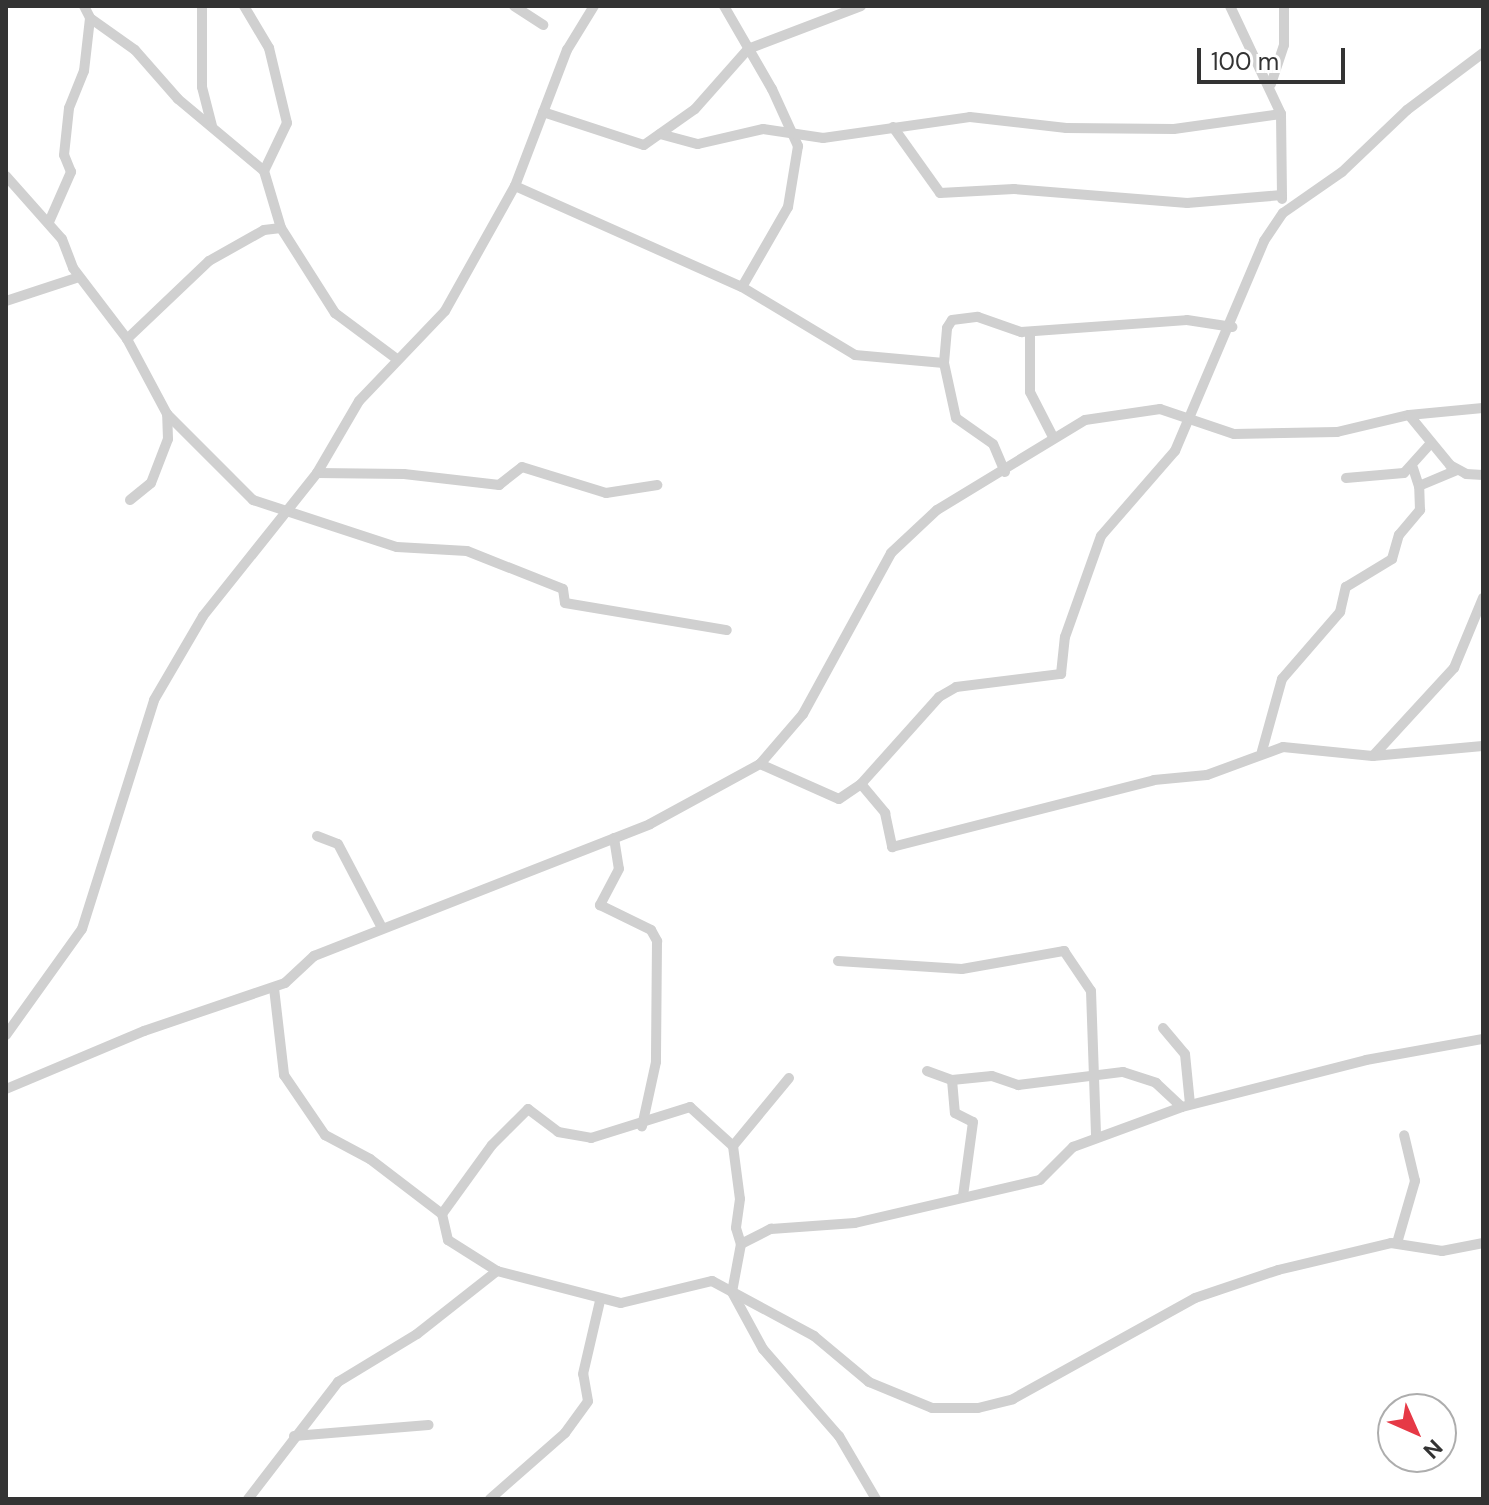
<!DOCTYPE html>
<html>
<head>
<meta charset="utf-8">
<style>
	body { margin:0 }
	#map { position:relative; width:1489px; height:1505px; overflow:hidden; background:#fff; font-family:"DM Sans",sans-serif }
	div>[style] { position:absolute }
	.street>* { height:10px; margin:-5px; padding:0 5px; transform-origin:5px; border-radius:5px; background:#d0d0d0 }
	span { translate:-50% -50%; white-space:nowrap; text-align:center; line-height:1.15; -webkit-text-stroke:8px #fff; paint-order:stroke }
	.frame { position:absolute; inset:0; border:8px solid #333; pointer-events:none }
	.north { position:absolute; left:1377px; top:1393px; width:80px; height:80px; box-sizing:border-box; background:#fff; border:2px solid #adadad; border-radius:50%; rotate:135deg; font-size:22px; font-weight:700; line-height:32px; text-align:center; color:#333 }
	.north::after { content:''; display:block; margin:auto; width:28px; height:36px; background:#e63946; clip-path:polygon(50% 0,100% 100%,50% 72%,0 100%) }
	.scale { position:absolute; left:1197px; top:48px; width:148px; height:36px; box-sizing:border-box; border:4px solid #333; border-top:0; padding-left:10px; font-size:24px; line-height:28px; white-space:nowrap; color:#333; -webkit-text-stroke:6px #fff; paint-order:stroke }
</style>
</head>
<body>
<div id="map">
	<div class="street">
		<i style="left:84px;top:6px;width:13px;rotate:63deg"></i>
		<i style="left:90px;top:18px;width:55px;rotate:35.4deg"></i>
		<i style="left:135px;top:50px;width:65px;rotate:48.7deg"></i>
		<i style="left:178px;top:99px;width:112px;rotate:39.9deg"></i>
		<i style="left:202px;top:6px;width:81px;rotate:90deg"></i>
		<i style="left:202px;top:87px;width:40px;rotate:75.6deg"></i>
		<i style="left:244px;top:6px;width:49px;rotate:59.2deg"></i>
		<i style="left:269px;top:48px;width:77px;rotate:76.5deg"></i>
		<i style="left:287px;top:123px;width:53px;rotate:115.6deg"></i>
		<i style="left:264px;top:171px;width:59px;rotate:73.4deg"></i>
		<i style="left:281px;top:228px;width:101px;rotate:57.6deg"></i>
		<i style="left:335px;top:313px;width:77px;rotate:36.6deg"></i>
		<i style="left:514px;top:6px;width:35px;rotate:33deg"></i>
		<i style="left:724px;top:6px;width:96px;rotate:60deg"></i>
		<i style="left:772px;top:89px;width:63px;rotate:65.5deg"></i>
		<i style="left:798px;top:146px;width:62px;rotate:99.3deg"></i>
		<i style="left:788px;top:207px;width:92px;rotate:119.9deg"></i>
		<i style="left:1230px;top:6px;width:119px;rotate:64.7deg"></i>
		<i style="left:1281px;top:114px;width:85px;rotate:89.3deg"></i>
		<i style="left:1271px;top:84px;width:41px;rotate:-71.6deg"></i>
		<i style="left:1284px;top:45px;width:39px;rotate:-90deg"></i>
		<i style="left:543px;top:112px;width:106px;rotate:18.1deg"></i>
		<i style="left:644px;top:145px;width:62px;rotate:-35.2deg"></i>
		<i style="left:695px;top:109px;width:80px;rotate:-48.5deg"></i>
		<i style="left:748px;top:49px;width:121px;rotate:-20.8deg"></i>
		<i style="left:893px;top:127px;width:81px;rotate:54.5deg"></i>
		<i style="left:940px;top:193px;width:74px;rotate:-3.1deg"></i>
		<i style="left:1014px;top:189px;width:174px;rotate:4.6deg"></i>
		<i style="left:1187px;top:203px;width:95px;rotate:-4.8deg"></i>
		<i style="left:660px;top:134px;width:39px;rotate:15deg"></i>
		<i style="left:698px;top:144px;width:67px;rotate:-13deg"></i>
		<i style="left:763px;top:129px;width:61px;rotate:8.5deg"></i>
		<i style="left:823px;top:138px;width:148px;rotate:-8.1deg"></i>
		<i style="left:970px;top:117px;width:97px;rotate:6.5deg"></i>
		<i style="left:1066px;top:128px;width:108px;rotate:0.5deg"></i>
		<i style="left:1174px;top:129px;width:108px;rotate:-8deg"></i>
		<i style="left:6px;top:176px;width:84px;rotate:48.4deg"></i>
		<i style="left:62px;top:239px;width:31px;rotate:69deg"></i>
		<i style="left:73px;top:268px;width:89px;rotate:52.7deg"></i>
		<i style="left:127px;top:339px;width:85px;rotate:61.9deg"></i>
		<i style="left:167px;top:414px;width:122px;rotate:45deg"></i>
		<i style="left:253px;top:500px;width:151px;rotate:18.1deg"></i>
		<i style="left:397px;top:547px;width:70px;rotate:3.3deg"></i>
		<i style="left:467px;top:551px;width:103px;rotate:21.6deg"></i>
		<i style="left:563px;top:589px;width:14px;rotate:82deg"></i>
		<i style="left:565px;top:603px;width:164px;rotate:9.5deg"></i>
		<i style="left:515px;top:186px;width:248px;rotate:24deg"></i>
		<i style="left:742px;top:287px;width:132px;rotate:31deg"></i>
		<i style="left:855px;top:355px;width:89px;rotate:5.1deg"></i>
		<i style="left:49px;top:222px;width:55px;rotate:-66.3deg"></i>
		<i style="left:71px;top:172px;width:18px;rotate:-112deg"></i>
		<i style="left:64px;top:155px;width:47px;rotate:-83.9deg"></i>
		<i style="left:69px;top:108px;width:40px;rotate:-68deg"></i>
		<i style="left:84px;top:71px;width:53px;rotate:-83.5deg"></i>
		<i style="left:6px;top:301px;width:77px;rotate:-18.2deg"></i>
		<i style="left:1030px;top:332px;width:60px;rotate:90deg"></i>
		<i style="left:1030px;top:392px;width:51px;rotate:62.9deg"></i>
		<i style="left:127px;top:339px;width:113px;rotate:-43.6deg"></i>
		<i style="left:209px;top:261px;width:63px;rotate:-29.4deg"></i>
		<i style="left:264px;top:230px;width:17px;rotate:-7deg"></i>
		<i style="left:1409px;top:415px;width:65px;rotate:50.6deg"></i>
		<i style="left:1450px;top:465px;width:18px;rotate:29deg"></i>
		<i style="left:1466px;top:474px;width:17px;rotate:3deg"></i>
		<i style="left:1413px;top:468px;width:19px;rotate:72deg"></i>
		<i style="left:1419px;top:486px;width:41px;rotate:-22.8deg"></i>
		<i style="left:1005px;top:472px;width:30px;rotate:-113deg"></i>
		<i style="left:993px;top:444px;width:45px;rotate:-144.9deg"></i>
		<i style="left:956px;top:418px;width:56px;rotate:-102.3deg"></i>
		<i style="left:944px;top:363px;width:35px;rotate:-85deg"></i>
		<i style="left:947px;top:328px;width:9px;rotate:-58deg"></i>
		<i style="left:952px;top:320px;width:26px;rotate:-7deg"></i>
		<i style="left:978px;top:317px;width:46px;rotate:19.2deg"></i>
		<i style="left:1021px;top:332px;width:166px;rotate:-4.1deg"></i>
		<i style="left:1187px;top:320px;width:46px;rotate:8.8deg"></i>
		<i style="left:317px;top:473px;width:87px;rotate:0.7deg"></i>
		<i style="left:404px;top:474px;width:96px;rotate:6.6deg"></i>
		<i style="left:499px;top:485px;width:29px;rotate:-38deg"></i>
		<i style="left:522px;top:467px;width:88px;rotate:17.2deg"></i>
		<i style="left:606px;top:493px;width:52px;rotate:-8.9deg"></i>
		<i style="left:1346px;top:478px;width:58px;rotate:-4.9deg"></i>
		<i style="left:1404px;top:473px;width:40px;rotate:-48deg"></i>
		<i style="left:130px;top:500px;width:27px;rotate:-39deg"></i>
		<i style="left:151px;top:483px;width:47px;rotate:-68.9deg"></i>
		<i style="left:168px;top:439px;width:25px;rotate:-92deg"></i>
		<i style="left:1262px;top:751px;width:75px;rotate:-74.5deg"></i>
		<i style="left:1282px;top:679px;width:89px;rotate:-49.1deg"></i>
		<i style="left:1340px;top:612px;width:26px;rotate:-77deg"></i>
		<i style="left:1346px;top:587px;width:54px;rotate:-31.3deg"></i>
		<i style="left:1392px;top:559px;width:25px;rotate:-74deg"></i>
		<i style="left:1399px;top:535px;width:33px;rotate:-50deg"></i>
		<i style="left:1420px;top:510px;width:24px;rotate:-92deg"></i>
		<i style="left:1373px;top:756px;width:120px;rotate:-47.4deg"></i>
		<i style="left:1454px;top:668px;width:76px;rotate:-67.5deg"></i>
		<i style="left:760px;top:764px;width:86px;rotate:23.9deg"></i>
		<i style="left:839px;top:799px;width:27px;rotate:-34deg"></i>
		<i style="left:861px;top:784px;width:117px;rotate:-48.1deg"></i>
		<i style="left:939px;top:697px;width:20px;rotate:-30deg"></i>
		<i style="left:956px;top:687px;width:106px;rotate:-7.1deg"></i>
		<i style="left:1061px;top:674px;width:37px;rotate:-84deg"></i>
		<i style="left:1065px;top:637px;width:107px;rotate:-70.4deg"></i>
		<i style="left:1101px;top:536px;width:113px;rotate:-49deg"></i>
		<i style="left:1175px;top:451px;width:228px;rotate:-67deg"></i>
		<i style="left:1264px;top:241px;width:34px;rotate:-56deg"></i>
		<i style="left:1283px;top:213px;width:72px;rotate:-34.8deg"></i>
		<i style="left:1342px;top:172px;width:90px;rotate:-43.6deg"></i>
		<i style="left:1407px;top:110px;width:95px;rotate:-36.9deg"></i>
		<i style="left:861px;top:784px;width:38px;rotate:50deg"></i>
		<i style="left:885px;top:813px;width:35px;rotate:78deg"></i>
		<i style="left:892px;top:847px;width:270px;rotate:-14.3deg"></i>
		<i style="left:1154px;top:780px;width:53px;rotate:-5.4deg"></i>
		<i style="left:1207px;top:775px;width:81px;rotate:-20.2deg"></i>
		<i style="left:1283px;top:747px;width:90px;rotate:5.7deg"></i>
		<i style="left:1373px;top:756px;width:110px;rotate:-5.2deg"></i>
		<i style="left:317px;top:836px;width:22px;rotate:21deg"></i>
		<i style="left:338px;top:844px;width:93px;rotate:62.3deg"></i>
		<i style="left:614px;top:838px;width:31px;rotate:81deg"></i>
		<i style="left:619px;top:869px;width:41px;rotate:117.8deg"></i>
		<i style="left:600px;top:905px;width:57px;rotate:26.1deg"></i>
		<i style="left:651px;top:930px;width:13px;rotate:61deg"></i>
		<i style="left:657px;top:941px;width:121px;rotate:90.5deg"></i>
		<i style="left:656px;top:1062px;width:66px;rotate:102.3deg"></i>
		<i style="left:838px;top:961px;width:124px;rotate:3.7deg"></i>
		<i style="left:962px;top:969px;width:104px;rotate:-10deg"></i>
		<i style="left:1064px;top:951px;width:48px;rotate:56deg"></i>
		<i style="left:1091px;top:991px;width:145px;rotate:88deg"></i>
		<i style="left:274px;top:988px;width:88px;rotate:83.4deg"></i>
		<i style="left:284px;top:1075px;width:73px;rotate:55.7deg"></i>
		<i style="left:325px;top:1135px;width:51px;rotate:28.1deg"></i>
		<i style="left:370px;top:1159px;width:91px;rotate:37.4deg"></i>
		<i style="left:442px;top:1214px;width:27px;rotate:77deg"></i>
		<i style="left:448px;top:1240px;width:58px;rotate:32.3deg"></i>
		<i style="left:1163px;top:1028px;width:34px;rotate:50deg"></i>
		<i style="left:1185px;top:1054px;width:50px;rotate:84.3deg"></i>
		<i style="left:6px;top:1035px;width:130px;rotate:-54.4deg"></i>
		<i style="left:82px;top:929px;width:240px;rotate:-72.5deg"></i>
		<i style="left:154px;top:700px;width:97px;rotate:-59.7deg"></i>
		<i style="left:203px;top:616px;width:183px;rotate:-51.4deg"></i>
		<i style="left:317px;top:473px;width:83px;rotate:-59.7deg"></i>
		<i style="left:359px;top:401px;width:124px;rotate:-46.3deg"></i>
		<i style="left:445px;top:311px;width:143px;rotate:-60.8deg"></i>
		<i style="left:515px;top:186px;width:146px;rotate:-69.1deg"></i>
		<i style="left:567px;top:50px;width:52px;rotate:-58.5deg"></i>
		<i style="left:927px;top:1071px;width:27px;rotate:20deg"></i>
		<i style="left:952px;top:1080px;width:40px;rotate:-5.7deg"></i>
		<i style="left:992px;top:1076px;width:28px;rotate:19deg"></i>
		<i style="left:1018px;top:1085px;width:106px;rotate:-7.1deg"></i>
		<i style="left:1123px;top:1072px;width:35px;rotate:18deg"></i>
		<i style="left:1156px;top:1083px;width:35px;rotate:43deg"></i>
		<i style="left:789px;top:1078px;width:88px;rotate:129.5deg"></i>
		<i style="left:733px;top:1146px;width:53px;rotate:82.5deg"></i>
		<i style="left:740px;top:1199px;width:29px;rotate:98deg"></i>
		<i style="left:736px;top:1228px;width:17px;rotate:73deg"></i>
		<i style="left:741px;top:1244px;width:49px;rotate:100.6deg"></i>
		<i style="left:732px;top:1292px;width:65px;rotate:61.5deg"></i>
		<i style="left:763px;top:1349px;width:116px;rotate:48.9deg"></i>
		<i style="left:839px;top:1436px;width:73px;rotate:59.6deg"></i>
		<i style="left:952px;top:1080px;width:33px;rotate:85deg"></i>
		<i style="left:955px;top:1113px;width:20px;rotate:27deg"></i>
		<i style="left:973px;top:1122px;width:75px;rotate:97.7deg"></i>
		<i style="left:6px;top:1089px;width:150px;rotate:-22.8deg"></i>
		<i style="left:144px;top:1031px;width:149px;rotate:-18.8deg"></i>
		<i style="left:285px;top:983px;width:40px;rotate:-43deg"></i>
		<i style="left:314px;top:956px;width:361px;rotate:-21.4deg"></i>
		<i style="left:650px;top:824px;width:125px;rotate:-28.6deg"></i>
		<i style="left:760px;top:764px;width:66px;rotate:-49.3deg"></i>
		<i style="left:803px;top:714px;width:183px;rotate:-61.3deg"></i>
		<i style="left:891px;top:553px;width:63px;rotate:-43.1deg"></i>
		<i style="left:937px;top:510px;width:173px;rotate:-31.3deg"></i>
		<i style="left:1085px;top:420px;width:76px;rotate:-8.3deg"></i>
		<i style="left:1160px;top:409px;width:78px;rotate:18.7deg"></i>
		<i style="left:1234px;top:434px;width:103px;rotate:-1.1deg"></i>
		<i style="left:1337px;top:432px;width:74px;rotate:-13.3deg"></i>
		<i style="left:1409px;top:415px;width:74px;rotate:-5.4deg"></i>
		<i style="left:442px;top:1214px;width:85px;rotate:-54.1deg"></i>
		<i style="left:492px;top:1145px;width:51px;rotate:-45deg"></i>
		<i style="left:528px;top:1109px;width:38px;rotate:37deg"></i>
		<i style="left:558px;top:1132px;width:34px;rotate:10deg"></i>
		<i style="left:591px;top:1138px;width:104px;rotate:-17.4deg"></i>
		<i style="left:690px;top:1107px;width:58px;rotate:42.2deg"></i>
		<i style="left:1397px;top:1243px;width:65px;rotate:-73.8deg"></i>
		<i style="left:1415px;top:1181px;width:47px;rotate:-103.4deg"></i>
		<i style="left:741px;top:1244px;width:34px;rotate:-27deg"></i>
		<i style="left:771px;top:1229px;width:84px;rotate:-4.1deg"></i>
		<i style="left:855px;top:1223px;width:190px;rotate:-13.1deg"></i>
		<i style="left:1040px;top:1180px;width:47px;rotate:-45deg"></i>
		<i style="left:1073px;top:1147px;width:116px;rotate:-20.2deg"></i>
		<i style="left:1182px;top:1107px;width:190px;rotate:-14.3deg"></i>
		<i style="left:1366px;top:1060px;width:119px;rotate:-10.2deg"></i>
		<i style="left:294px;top:1436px;width:135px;rotate:-4.7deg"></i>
		<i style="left:248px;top:1499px;width:148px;rotate:-52.4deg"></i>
		<i style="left:338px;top:1382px;width:92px;rotate:-31.3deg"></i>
		<i style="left:417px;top:1334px;width:102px;rotate:-38.2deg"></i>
		<i style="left:497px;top:1271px;width:128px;rotate:14.5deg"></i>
		<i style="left:621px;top:1303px;width:94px;rotate:-13.6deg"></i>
		<i style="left:712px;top:1281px;width:116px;rotate:28.3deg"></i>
		<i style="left:814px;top:1336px;width:72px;rotate:39.9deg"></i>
		<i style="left:869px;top:1382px;width:68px;rotate:22.4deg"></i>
		<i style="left:932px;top:1408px;width:46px"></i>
		<i style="left:978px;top:1408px;width:36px;rotate:-14deg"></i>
		<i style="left:1013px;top:1399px;width:208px;rotate:-29deg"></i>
		<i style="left:1195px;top:1298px;width:88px;rotate:-18.6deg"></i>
		<i style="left:1278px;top:1270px;width:116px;rotate:-13.4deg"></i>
		<i style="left:1391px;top:1243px;width:52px;rotate:8.9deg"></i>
		<i style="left:1442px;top:1251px;width:42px;rotate:-11deg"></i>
		<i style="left:490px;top:1499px;width:100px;rotate:-41.3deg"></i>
		<i style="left:565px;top:1433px;width:39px;rotate:-54deg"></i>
		<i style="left:588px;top:1401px;width:27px;rotate:-100deg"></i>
		<i style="left:583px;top:1374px;width:75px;rotate:-76.9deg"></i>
	</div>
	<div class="frame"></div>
	<div class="north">N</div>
	<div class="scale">100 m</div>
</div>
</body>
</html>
